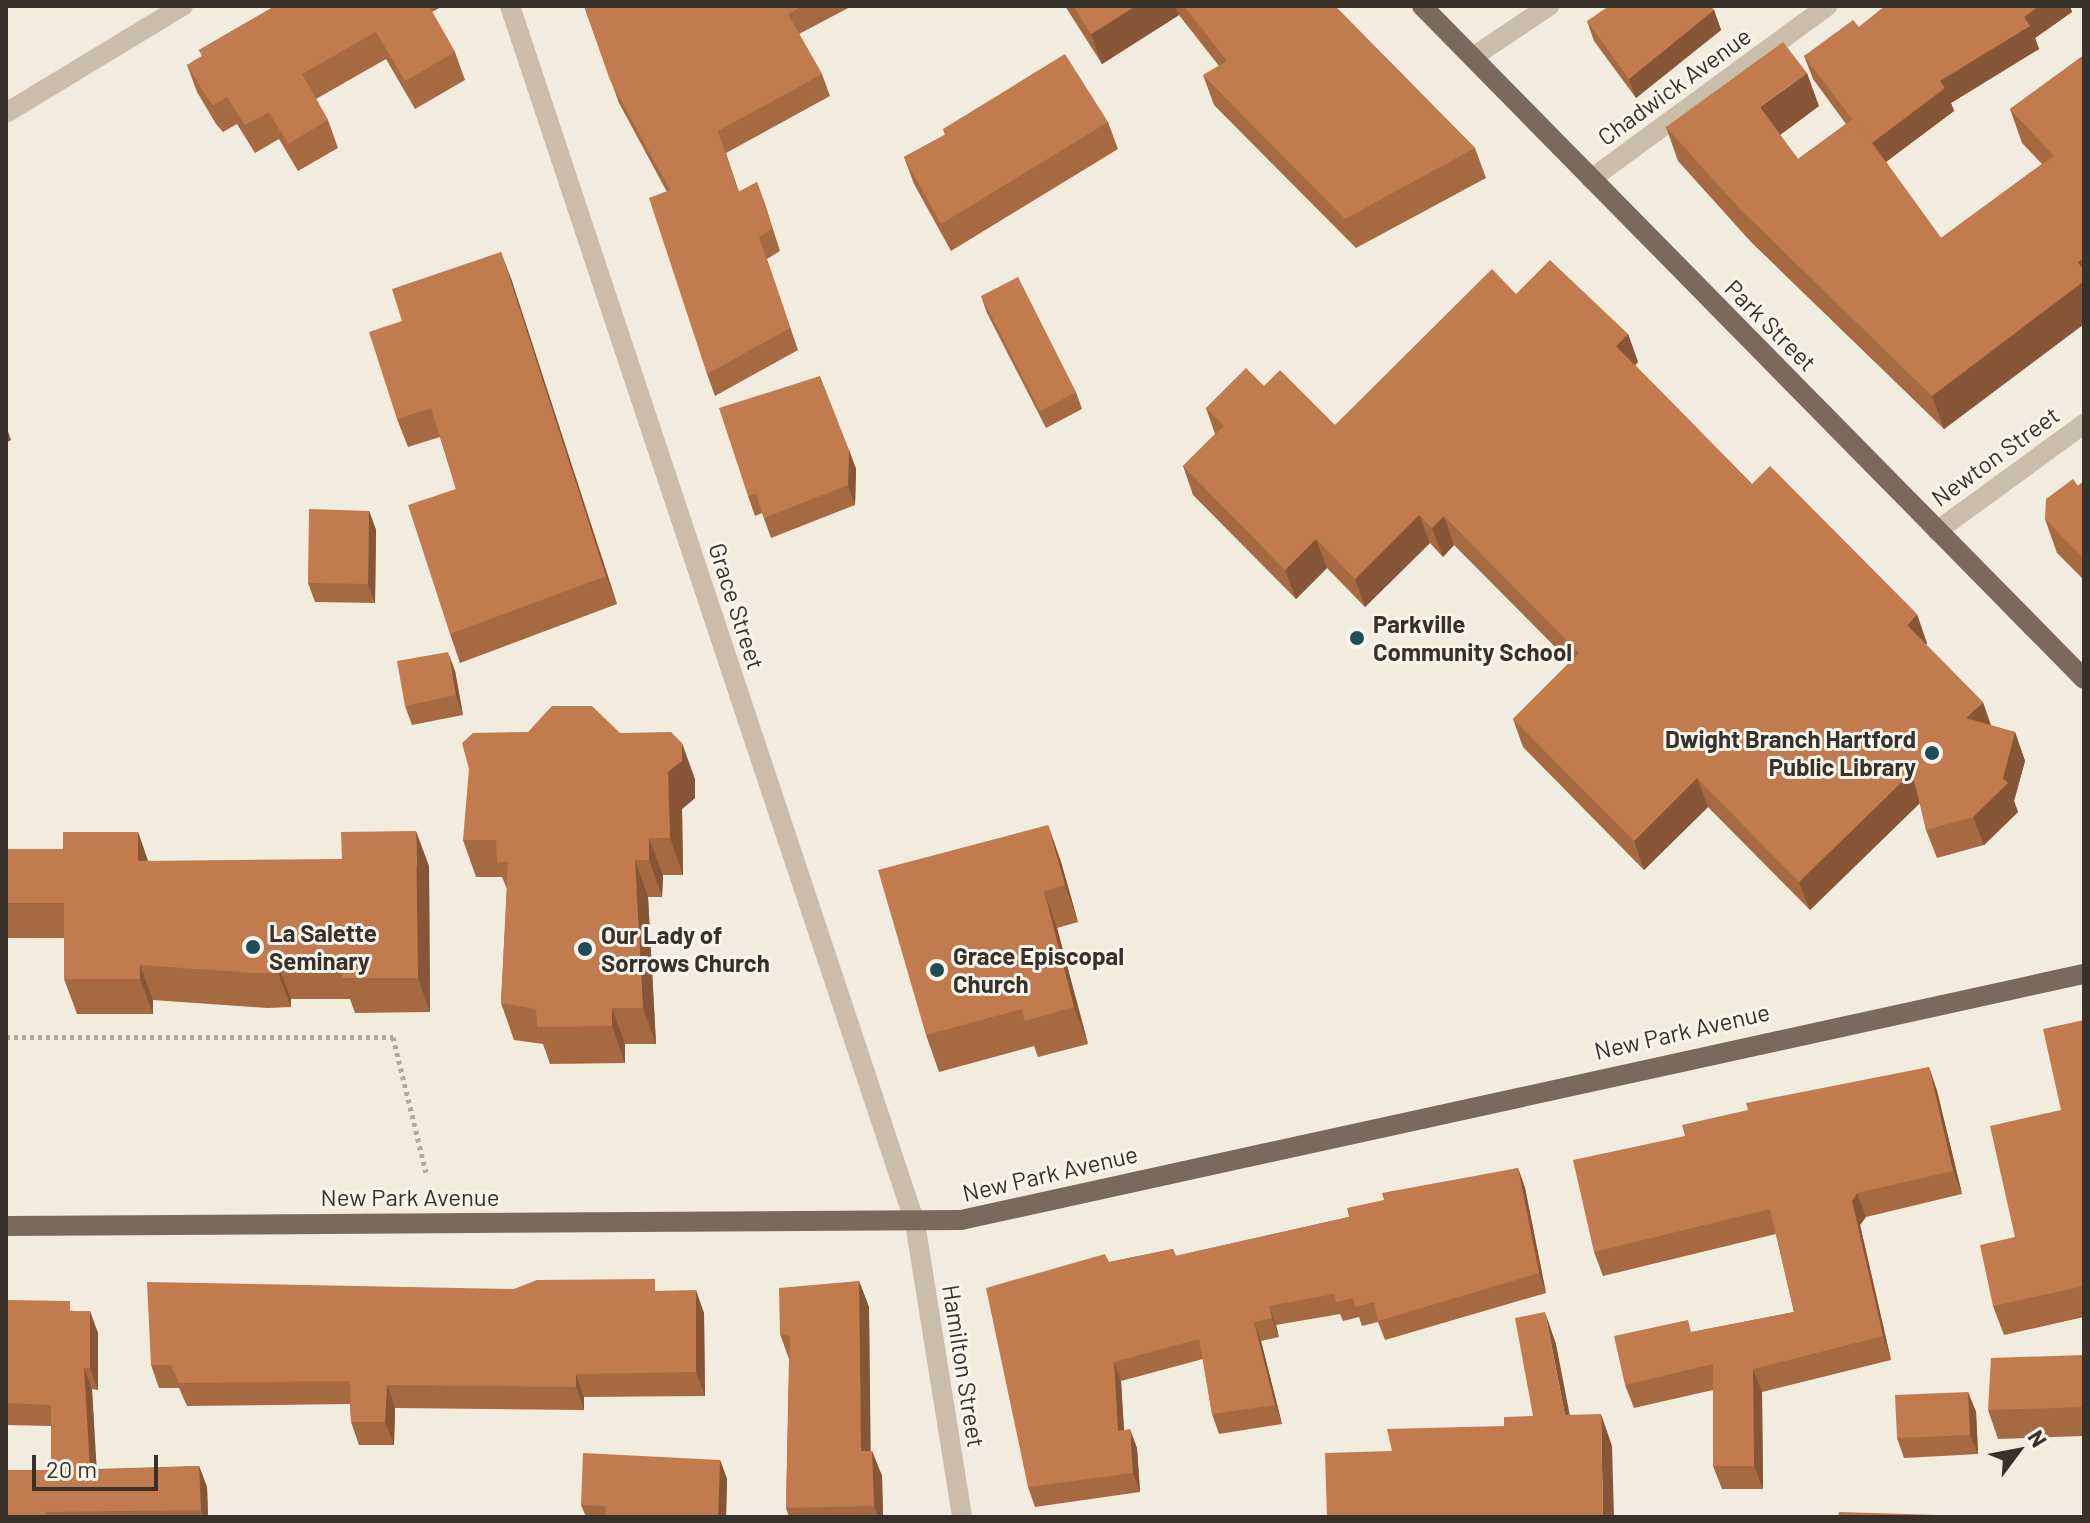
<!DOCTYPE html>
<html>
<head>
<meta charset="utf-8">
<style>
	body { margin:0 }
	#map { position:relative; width:2090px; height:1523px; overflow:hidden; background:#f2ecdf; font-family:Barlow,sans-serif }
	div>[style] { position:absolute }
	.path>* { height:5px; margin-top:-2.5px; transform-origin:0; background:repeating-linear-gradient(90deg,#b6a895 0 4px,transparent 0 8px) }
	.minor>* { height:20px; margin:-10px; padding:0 10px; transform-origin:10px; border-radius:10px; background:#cabeab }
	.major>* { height:20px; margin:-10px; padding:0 10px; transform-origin:10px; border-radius:10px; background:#796a5c }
	.wall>* { inset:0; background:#a66a43 }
	.shaded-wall>* { inset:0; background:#875637 }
	.building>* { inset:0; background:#c17b4e }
	.dots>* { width:22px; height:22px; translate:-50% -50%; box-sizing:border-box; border:4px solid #f9f5ec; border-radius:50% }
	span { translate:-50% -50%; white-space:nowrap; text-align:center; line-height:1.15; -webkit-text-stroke:6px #f9f5ec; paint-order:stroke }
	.street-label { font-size:24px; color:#38312a }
	.poi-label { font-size:24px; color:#38312a; font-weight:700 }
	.left { translate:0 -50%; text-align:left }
	.right { translate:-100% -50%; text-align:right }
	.frame { position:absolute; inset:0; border:8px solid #38312a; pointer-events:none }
	.north { position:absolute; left:1978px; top:1411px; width:80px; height:80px; -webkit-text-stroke:6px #f9f5ec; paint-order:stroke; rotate:58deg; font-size:22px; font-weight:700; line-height:32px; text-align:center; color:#38312a }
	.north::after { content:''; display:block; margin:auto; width:28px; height:36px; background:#38312a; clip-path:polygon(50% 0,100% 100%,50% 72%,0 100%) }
	.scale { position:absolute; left:32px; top:1455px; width:126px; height:36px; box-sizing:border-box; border:4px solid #38312a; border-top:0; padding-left:10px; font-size:24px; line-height:28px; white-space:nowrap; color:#38312a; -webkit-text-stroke:6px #f9f5ec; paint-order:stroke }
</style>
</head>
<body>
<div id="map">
	<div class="path">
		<i style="left:6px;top:1037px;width:387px"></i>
		<i style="left:393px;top:1037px;width:139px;rotate:76.3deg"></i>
	</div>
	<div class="minor">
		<i style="left:510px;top:6px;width:1283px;rotate:71.59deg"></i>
		<i style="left:915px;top:1223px;width:298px;rotate:80.9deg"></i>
		<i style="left:1473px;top:57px;width:92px;rotate:-33.9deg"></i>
		<i style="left:6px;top:113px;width:207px;rotate:-31.2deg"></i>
		<i style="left:1591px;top:179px;width:293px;rotate:-36.2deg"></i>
		<i style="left:1937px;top:531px;width:182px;rotate:-36.1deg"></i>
	</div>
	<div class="major">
		<i style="left:1422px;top:6px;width:944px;rotate:45.47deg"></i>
		<i style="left:6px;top:1226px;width:955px;rotate:-0.36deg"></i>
		<i style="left:961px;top:1220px;width:1150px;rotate:-12.36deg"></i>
	</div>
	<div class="wall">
		<i style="clip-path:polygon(275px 6px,443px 6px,432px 12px,455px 52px,465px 80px,415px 109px,386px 59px,316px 99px,328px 120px,338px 148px,298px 171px,279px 139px,255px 153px,237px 124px,223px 132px,216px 124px,197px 92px,187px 65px,202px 56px,199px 50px)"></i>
		<i style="clip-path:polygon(584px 6px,852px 6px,799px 34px,822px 74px,830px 96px,726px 153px,739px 192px,757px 182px,765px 204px,780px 251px,767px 259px,798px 350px,715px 396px,707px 374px,667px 192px,619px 103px)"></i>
		<i style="clip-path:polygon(1065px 6px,1335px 6px,1475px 148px,1486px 178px,1356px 248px,1214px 105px,1203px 75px,1219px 66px,1179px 15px,1102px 64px)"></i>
		<i style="clip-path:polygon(1885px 6px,2070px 6px,2072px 12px,2035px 38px,2039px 49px,1951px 103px,1954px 111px,1886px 162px,1941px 238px,2042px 164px,2022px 143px,2010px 109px,2084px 55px,2084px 324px,1944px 429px,1751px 242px,1678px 161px,1666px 127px,1819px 106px,1780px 135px,1798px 159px,1846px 124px,1813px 79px,1804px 56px,1859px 27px)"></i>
		<i style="clip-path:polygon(1714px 10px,1721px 30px,1636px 98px,1594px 41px,1587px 21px)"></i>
		<i style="clip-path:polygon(1108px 122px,1118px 149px,951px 251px,914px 184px,904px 157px,945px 135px,943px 129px)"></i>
		<i style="clip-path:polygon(501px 252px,617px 604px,460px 663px,450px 634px,456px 489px,440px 437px,408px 447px,397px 419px,402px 321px)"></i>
		<i style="clip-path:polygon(1516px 294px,1628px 334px,1638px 362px,1635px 365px,1752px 484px,1927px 643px,1926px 645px,1991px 726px,2015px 732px,2025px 761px,2014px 801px,2018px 812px,1984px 845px,1937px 858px,1926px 830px,1920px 803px,1810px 910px,1708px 807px,1644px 870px,1523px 747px,1513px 719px,1570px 662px,1454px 545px,1443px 557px,1430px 543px,1365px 607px,1327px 568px,1296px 599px,1193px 495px,1183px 466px,1215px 434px,1206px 408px,1264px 386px,1335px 425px)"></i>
		<i style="clip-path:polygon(981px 296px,1076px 392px,1082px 409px,1046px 428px,987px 313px)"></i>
		<i style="clip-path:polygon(849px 450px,856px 469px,855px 505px,771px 538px,762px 513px,755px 516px,748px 496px)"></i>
		<i style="clip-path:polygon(2084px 481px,2084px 580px,2057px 553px,2045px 519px,2078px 486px)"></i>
		<i style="clip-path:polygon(369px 511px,376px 530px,375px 603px,315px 602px,308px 583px)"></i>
		<i style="clip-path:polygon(455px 671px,463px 715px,412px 725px,405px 706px)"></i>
		<i style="clip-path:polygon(620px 733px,695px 779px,695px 798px,682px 809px,683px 875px,663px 875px,662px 897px,648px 897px,656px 1044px,625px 1044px,625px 1063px,550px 1064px,543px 1044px,514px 1040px,501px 1003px,507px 889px,502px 877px,476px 877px,463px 840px)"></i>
		<i style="clip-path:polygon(1048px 825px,1061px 862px,1078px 922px,1057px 928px,1088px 1044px,1038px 1057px,1034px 1046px,939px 1072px,926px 1035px)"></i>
		<i style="clip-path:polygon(138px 832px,148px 861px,429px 866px,430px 1012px,355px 1013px,350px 999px,291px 999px,291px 1007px,267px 1008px,153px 1000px,153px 1014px,77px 1014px,64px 979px,64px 938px,6px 938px,6px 849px,63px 849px)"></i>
		<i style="clip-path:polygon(2084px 1020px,2084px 1317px,2004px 1335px,1993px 1306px,2015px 1237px,2061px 1110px)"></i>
		<i style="clip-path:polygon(1929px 1067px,1937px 1091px,1962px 1194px,1866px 1217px,1860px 1225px,1891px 1360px,1762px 1392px,1763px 1489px,1722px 1489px,1713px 1466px,1713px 1390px,1634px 1408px,1625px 1385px,1692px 1332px,1794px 1312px,1776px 1234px,1603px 1276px,1594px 1252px,1685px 1136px)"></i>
		<i style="clip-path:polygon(1518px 1168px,1525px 1188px,1546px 1293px,1385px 1340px,1378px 1322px,1362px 1326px,1359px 1317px,1343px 1321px,1340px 1314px,1276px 1325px,1279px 1337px,1261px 1341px,1282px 1424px,1219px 1434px,1212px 1414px,1203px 1359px,1121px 1381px,1124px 1430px,1137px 1448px,1140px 1492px,1035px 1507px,1028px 1487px,1109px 1262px,1173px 1249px,1176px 1256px,1349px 1217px,1384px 1200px)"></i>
		<i style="clip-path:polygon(859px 1281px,869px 1307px,870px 1451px,872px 1451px,882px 1476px,883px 1517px,789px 1517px,786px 1508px,789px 1359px,780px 1334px)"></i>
		<i style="clip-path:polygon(514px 1289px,659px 1291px,704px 1313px,705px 1396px,584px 1397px,584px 1410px,395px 1408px,394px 1445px,359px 1445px,351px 1422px,350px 1404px,187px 1406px,179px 1388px,159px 1388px,151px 1365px)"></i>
		<i style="clip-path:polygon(6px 1300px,74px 1311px,98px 1333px,98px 1390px,92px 1389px,96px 1469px,199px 1466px,207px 1487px,208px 1517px,6px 1517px,51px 1470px,51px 1426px,6px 1425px)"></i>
		<i style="clip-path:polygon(2084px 1355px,2084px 1436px,1998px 1439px,1988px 1410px)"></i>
		<i style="clip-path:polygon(1968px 1392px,1976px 1412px,1978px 1454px,1904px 1458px,1897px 1438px)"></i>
		<i style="clip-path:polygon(720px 1460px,727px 1479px,726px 1517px,586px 1517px,581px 1505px)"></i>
	</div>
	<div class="shaded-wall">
		<i style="clip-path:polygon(1136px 6px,1175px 6px,1179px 15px,1102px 64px,1091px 34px)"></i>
		<i style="clip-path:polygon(2039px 6px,2070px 6px,2072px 12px,2035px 38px,2039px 49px,1951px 103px,1954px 111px,1879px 167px,1870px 144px,1940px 81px)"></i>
		<i style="clip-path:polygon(1714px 10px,1721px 30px,1636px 98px,1629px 79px)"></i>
		<i style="clip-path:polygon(1807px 73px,1819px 106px,1773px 140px,1760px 107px)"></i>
		<i style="clip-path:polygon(501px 252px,512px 281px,617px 604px,606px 576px)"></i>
		<i style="clip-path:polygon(2084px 258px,2084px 278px,2078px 262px)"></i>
		<i style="clip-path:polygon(2084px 281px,2084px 324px,1944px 429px,1932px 396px)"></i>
		<i style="clip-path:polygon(1628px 334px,1638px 362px,1626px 374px,1616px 346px)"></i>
		<i style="clip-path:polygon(6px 426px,11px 440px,6px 443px)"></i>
		<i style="clip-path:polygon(849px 450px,856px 469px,855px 505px,848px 485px)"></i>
		<i style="clip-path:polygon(369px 511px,376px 530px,375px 603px,368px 584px)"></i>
		<i style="clip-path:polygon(1419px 515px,1430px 543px,1365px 607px,1355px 579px)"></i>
		<i style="clip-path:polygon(1444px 516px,1454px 545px,1443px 557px,1432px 528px)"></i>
		<i style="clip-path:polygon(1316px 539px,1327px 568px,1296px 599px,1285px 570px)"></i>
		<i style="clip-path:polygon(1917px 614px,1927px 643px,1917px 654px,1907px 625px)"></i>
		<i style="clip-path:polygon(448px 652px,455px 671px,463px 715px,456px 695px)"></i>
		<i style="clip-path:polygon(1983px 702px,1993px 731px,1966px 718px)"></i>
		<i style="clip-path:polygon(2015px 732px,2025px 761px,2014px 801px,2018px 812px,1984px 845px,1973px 817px,2003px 778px)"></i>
		<i style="clip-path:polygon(682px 743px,695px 779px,695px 798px,682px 809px,683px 875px,670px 838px,668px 772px)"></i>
		<i style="clip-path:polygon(1912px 772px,1923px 800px,1810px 910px,1799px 882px)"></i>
		<i style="clip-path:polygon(1697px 778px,1708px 807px,1644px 870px,1634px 841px)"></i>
		<i style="clip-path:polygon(1048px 825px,1061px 862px,1078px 922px,1065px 885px)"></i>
		<i style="clip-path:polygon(416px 831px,429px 866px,430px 1012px,418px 978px)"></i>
		<i style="clip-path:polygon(138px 832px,150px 867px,138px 861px)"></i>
		<i style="clip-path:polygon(649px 838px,663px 875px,662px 897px,649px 860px)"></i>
		<i style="clip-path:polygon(635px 860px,648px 897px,656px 1044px,643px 1008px)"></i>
		<i style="clip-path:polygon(1044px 891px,1057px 928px,1088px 1044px,1074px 1007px)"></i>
		<i style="clip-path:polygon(140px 965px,153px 1000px,153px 1014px,140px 979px)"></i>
		<i style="clip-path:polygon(278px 965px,291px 999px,291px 1007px,278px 973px)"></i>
		<i style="clip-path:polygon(612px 1008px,625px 1044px,625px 1063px,612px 1026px)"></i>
		<i style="clip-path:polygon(1929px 1067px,1937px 1091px,1962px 1194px,1953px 1171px)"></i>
		<i style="clip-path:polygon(1518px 1168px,1525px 1188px,1546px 1293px,1539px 1273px)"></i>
		<i style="clip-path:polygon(1857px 1193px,1866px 1217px,1860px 1225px,1891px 1360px,1883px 1336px,1852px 1201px)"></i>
		<i style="clip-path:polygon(859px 1281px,869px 1307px,871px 1477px,861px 1451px)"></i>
		<i style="clip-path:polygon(696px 1290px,704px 1313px,705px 1396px,696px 1372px)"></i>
		<i style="clip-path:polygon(1269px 1306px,1276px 1325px,1279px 1337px,1272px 1318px)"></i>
		<i style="clip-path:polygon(90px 1311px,98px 1333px,98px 1390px,90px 1368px)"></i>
		<i style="clip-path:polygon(1545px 1312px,1556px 1344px,1576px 1447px,1565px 1415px)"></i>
		<i style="clip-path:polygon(1254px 1322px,1261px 1341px,1282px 1424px,1275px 1405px)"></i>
		<i style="clip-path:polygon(1114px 1362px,1121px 1381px,1125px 1450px,1118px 1431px)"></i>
		<i style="clip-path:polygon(84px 1368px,92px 1389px,98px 1491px,90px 1470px)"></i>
		<i style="clip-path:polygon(1753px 1369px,1762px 1392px,1763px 1489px,1754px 1466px)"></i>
		<i style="clip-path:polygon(576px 1374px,584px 1397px,584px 1410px,576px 1387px)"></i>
		<i style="clip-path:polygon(387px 1385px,395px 1408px,394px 1445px,385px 1422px)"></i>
		<i style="clip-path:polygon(1968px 1392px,1976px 1412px,1978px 1454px,1970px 1435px)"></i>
		<i style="clip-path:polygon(1601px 1414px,1612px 1446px,1614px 1517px,1603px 1517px)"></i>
		<i style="clip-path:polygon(1130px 1429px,1137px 1448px,1140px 1492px,1133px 1473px)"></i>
		<i style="clip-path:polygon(872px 1451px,882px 1476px,883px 1517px,878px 1517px,874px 1506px)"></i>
		<i style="clip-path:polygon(720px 1460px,727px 1479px,726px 1517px,718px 1517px)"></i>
		<i style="clip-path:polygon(199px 1466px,207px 1487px,208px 1517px,203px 1517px,201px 1510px)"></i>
	</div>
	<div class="building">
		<i style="clip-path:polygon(275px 6px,429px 6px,455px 52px,405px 81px,376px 32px,302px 74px,328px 120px,288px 144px,269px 112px,245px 125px,227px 97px,213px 105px,206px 96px,187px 65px,203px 56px,199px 50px)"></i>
		<i style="clip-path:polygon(584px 6px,803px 6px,788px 14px,822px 74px,718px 131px,738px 192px,757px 182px,772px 229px,759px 237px,790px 328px,707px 374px,649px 198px,670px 190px,610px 80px)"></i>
		<i style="clip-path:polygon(1073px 6px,1136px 6px,1091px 34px)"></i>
		<i style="clip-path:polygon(1184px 6px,1335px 6px,1475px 148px,1345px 219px,1203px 75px,1227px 61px)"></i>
		<i style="clip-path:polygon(1609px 6px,1711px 6px,1714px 10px,1629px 79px,1587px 21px)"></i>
		<i style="clip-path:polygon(1885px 6px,2039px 6px,2024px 17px,2030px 26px,1940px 81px,1945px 88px,1872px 143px,1854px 118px,1852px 119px,1804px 56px,1853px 20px,1859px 27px)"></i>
		<i style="clip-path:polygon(1783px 42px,1807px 73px,1760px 107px,1798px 159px,1854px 118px,1941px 238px,2054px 156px,2010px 109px,2084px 55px,2084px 258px,2078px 262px,2084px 270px,2084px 281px,1932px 396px,1739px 208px,1666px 127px)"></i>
		<i style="clip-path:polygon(1065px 54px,1108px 122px,941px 224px,904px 157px,946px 134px,943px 129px)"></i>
		<i style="clip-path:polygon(501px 252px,606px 576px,450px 634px,408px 505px,456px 489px,431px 408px,397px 419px,369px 332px,402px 321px,392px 289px)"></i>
		<i style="clip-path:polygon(1550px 260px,1628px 334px,1616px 346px,1752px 484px,1770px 466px,1917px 614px,1907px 625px,1983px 702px,1966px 718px,2015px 732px,2003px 778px,2008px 783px,1973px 817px,1926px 830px,1912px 772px,1799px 882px,1697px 778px,1634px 841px,1513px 719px,1579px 653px,1444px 516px,1432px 528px,1419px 515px,1355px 579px,1316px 539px,1285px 570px,1183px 466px,1224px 426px,1206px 408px,1246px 368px,1264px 386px,1280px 370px,1335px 425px,1492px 269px,1516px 294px)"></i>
		<i style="clip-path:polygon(1018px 277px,1076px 392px,1040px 411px,981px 296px)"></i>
		<i style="clip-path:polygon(820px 376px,849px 450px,848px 485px,764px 518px,756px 494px,748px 496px,719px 408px)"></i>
		<i style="clip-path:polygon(2073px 479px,2078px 486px,2084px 481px,2084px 559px,2045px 519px,2046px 499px)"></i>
		<i style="clip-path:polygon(309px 509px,369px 511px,368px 584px,308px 583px)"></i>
		<i style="clip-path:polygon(448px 652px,456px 695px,405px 706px,397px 661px)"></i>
		<i style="clip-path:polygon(552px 706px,592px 706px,620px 733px,671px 732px,682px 743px,682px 761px,668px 772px,670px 838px,649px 838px,649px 860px,635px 860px,643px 1008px,612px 1008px,612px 1026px,537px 1027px,536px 1009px,501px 1003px,508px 862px,497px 862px,496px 840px,463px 840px,469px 769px,462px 743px,473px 733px,528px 732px)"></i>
		<i style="clip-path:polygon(1048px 825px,1065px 885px,1044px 891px,1074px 1007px,1025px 1021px,1022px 1009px,926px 1035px,878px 870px)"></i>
		<i style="clip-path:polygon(416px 831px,418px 978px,342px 978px,343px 964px,278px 965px,278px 973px,254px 973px,140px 965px,140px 979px,64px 979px,64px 903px,6px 903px,6px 849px,63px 849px,63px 832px,138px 832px,138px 861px,342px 859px,341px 832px)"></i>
		<i style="clip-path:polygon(2084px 1020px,2084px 1286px,1993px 1306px,1980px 1245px,2015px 1237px,1990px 1126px,2061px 1110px,2043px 1029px)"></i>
		<i style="clip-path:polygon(1929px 1067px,1953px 1171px,1857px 1193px,1852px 1201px,1883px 1336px,1753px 1369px,1754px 1466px,1713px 1466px,1713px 1364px,1625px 1385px,1614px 1336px,1688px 1320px,1691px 1332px,1794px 1312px,1770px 1209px,1594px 1252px,1573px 1160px,1685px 1136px,1682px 1125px,1748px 1110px,1746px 1103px)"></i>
		<i style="clip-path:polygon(1518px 1168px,1539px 1273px,1378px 1321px,1374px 1302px,1355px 1307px,1353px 1298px,1336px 1302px,1334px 1294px,1269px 1306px,1272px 1318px,1254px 1322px,1275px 1405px,1212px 1414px,1199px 1339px,1114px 1362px,1118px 1431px,1130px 1429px,1133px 1473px,1028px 1487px,986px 1288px,1105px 1254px,1109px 1262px,1173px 1249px,1175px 1256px,1349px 1217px,1347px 1208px,1384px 1200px,1382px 1193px)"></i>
		<i style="clip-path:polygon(655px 1279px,655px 1291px,696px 1290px,696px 1372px,576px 1374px,576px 1387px,387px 1385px,385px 1422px,351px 1422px,350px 1381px,179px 1383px,171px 1365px,151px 1365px,147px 1282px,514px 1289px,537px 1280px)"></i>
		<i style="clip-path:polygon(859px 1281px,861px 1451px,872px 1451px,874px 1506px,786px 1508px,790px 1336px,780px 1334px,779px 1288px)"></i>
		<i style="clip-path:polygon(6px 1300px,70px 1301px,70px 1311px,90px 1311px,90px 1368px,84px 1368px,90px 1470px,199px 1466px,201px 1510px,45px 1512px,45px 1517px,6px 1517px,6px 1470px,51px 1470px,51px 1405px,6px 1403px)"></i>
		<i style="clip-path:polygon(1545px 1312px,1565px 1415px,1601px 1414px,1603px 1517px,1327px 1517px,1325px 1453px,1392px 1451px,1387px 1429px,1504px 1426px,1504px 1417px,1533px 1416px,1515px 1318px)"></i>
		<i style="clip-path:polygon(2084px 1355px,2084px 1407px,1988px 1410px,1991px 1358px)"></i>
		<i style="clip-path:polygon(1968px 1392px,1970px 1435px,1897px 1438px,1895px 1395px)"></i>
		<i style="clip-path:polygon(583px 1453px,720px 1460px,718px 1517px,606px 1517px,605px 1506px,581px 1505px)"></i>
		<i style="clip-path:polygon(1839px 1512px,1970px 1516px,1970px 1517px,1838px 1517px)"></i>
	</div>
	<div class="dots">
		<i style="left:1357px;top:638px;background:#214c58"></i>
		<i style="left:1932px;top:753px;background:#214c58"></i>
		<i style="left:253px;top:947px;background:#214c58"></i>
		<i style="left:585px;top:949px;background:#214c58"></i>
		<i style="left:937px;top:970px;background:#214c58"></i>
	</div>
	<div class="street-label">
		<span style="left:1674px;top:86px;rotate:-36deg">Chadwick Avenue</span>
		<span style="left:1771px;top:325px;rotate:45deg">Park Street</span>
		<span style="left:1995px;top:456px;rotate:-36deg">Newton Street</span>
		<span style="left:737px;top:606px;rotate:72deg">Grace Street</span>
		<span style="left:1682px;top:1031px;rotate:-13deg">New Park Avenue</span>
		<span style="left:1050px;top:1173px;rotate:-13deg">New Park Avenue</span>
		<span style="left:410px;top:1197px">New Park Avenue</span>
		<span style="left:964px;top:1366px;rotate:81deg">Hamilton Street</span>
	</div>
	<div class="poi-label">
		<span class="left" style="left:1373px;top:638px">Parkville<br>Community School</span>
		<span class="right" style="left:1916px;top:753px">Dwight Branch Hartford<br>Public Library</span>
		<span class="left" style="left:269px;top:947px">La Salette<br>Seminary</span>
		<span class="left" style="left:601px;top:949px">Our Lady of<br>Sorrows Church</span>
		<span class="left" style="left:953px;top:970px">Grace Episcopal<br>Church</span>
	</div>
	<div class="frame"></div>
	<div class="north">N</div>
	<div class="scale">20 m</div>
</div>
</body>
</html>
